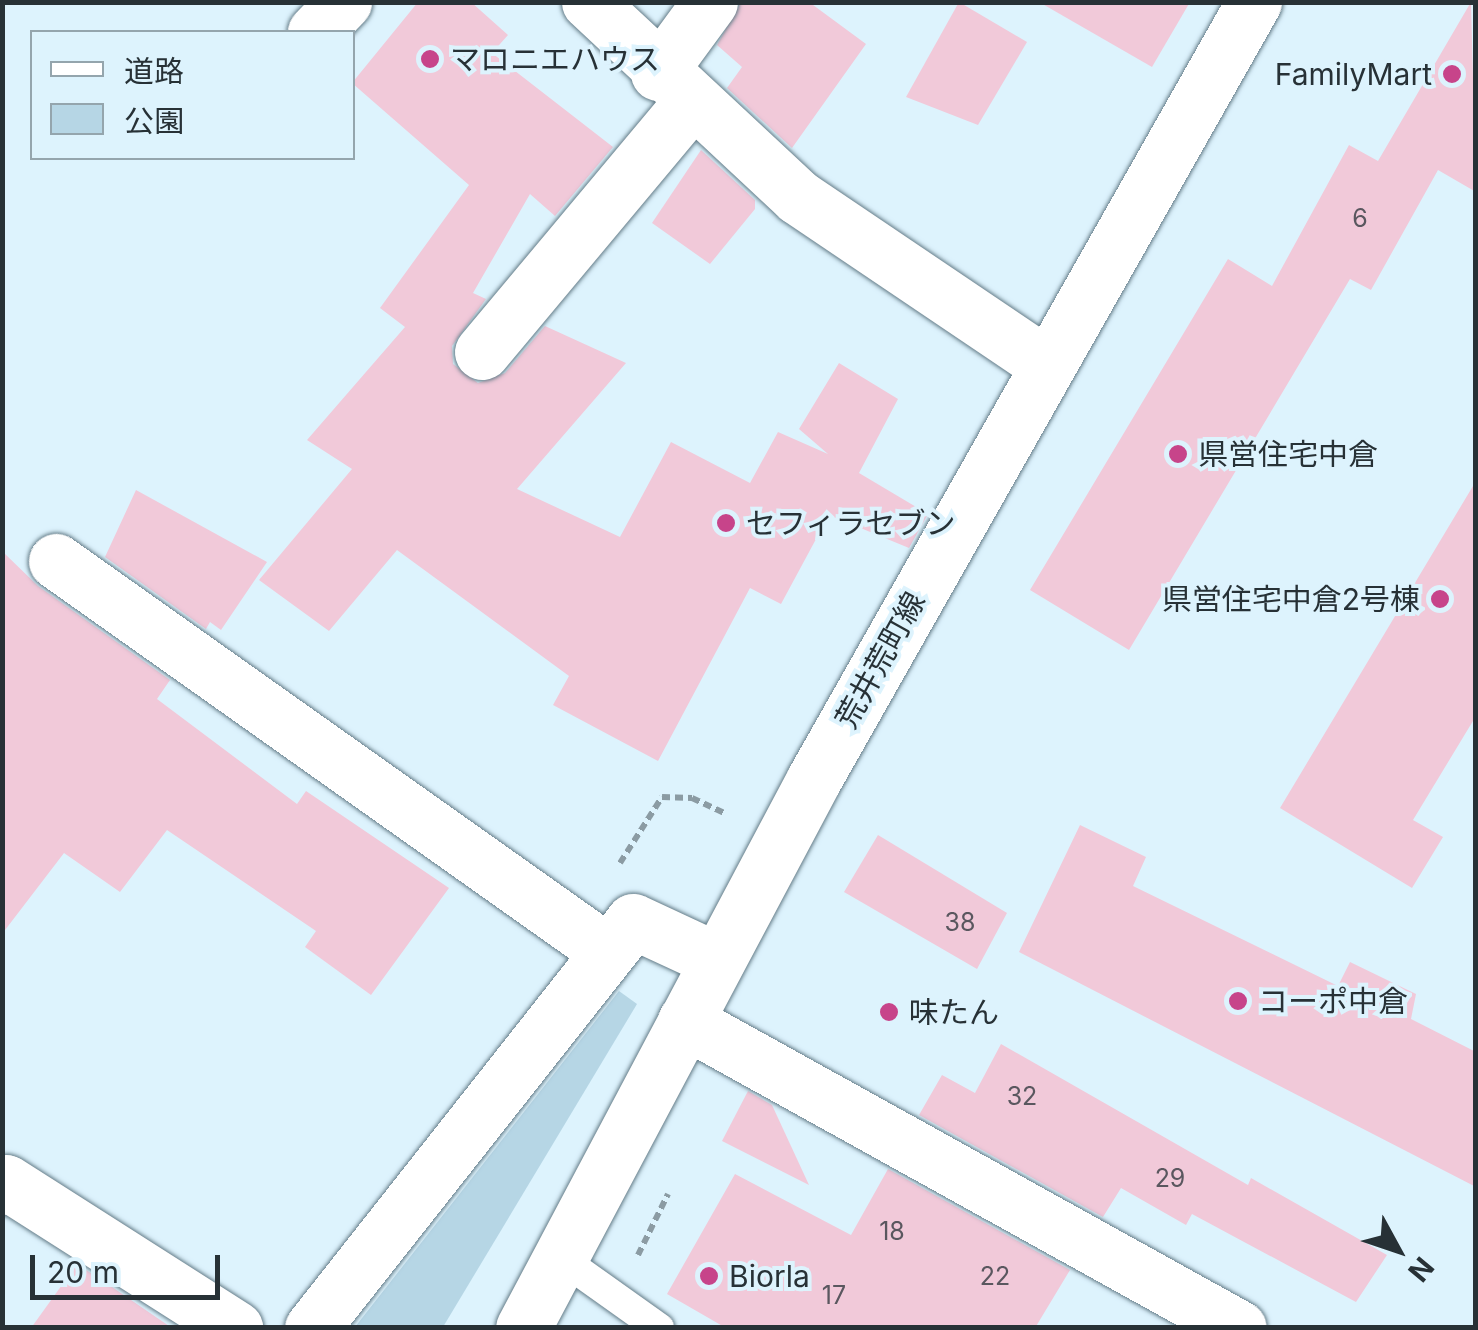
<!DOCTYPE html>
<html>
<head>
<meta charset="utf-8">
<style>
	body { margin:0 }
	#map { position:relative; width:1478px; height:1330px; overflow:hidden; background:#ddf3fd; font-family:Inter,"Noto Sans JP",sans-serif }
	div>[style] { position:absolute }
	.green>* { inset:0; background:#b6d6e5 }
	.building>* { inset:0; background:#f1c9d9 }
	.path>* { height:6px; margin-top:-3px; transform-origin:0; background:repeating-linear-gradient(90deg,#8b9ba3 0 8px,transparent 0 13px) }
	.roads { filter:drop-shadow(0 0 2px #647c88) drop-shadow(0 0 2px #647c88) }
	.service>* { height:30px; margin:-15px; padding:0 15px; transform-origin:15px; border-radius:15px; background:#fff }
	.minor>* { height:55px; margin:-27.5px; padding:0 27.5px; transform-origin:27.5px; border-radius:27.5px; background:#fff }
	.secondary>* { height:55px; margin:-27.5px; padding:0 27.5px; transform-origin:27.5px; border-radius:27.5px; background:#fff }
	.dots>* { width:28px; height:28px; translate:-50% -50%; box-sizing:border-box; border:5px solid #ddf3fd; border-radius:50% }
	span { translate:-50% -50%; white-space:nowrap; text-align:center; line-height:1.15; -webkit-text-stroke:8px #ddf3fd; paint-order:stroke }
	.number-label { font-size:25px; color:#5a575f }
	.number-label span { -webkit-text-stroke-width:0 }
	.poi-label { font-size:30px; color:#273136 }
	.left { translate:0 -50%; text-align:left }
	.right { translate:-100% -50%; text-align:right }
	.street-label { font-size:30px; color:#273136 }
	.frame { position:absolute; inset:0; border:5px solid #273136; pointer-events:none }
	.legend { position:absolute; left:30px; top:30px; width:325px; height:130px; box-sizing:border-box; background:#ddf3fd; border:2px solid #94a5ad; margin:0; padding:12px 18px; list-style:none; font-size:30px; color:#273136 }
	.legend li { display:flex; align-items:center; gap:20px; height:50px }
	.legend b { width:50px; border:2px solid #94a5ad }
	.north { position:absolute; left:1348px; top:1200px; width:100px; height:100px; -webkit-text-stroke:8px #ddf3fd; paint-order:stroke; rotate:130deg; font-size:28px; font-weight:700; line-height:40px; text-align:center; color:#273136 }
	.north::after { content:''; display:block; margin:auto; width:35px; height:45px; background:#273136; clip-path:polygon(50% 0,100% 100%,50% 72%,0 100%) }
	.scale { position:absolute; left:30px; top:1255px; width:190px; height:45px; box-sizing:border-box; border:5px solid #273136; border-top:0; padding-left:12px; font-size:30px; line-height:35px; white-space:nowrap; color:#273136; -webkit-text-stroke:8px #ddf3fd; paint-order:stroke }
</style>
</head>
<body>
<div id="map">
	<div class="green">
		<i style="clip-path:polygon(619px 991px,637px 1004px,443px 1327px,355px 1327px)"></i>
	</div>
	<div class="building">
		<i style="clip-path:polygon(418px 2px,471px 2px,508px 35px,492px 53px,613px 147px,555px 216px,530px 194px,473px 293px,486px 299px,452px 346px,453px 364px,478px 383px,505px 373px,545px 326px,626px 363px,517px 489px,620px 537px,671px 442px,750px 483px,778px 432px,828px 454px,799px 429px,839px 363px,898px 399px,859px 473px,928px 514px,909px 548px,829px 515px,781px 604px,750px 588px,658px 761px,553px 705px,569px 676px,397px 550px,329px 631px,259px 580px,352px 469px,307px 440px,405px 327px,380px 308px,469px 185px,352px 83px)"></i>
		<i style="clip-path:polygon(741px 2px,809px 2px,866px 44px,792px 148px,727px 88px,742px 67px,717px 45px)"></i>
		<i style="clip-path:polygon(959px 2px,1027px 42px,978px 125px,906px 97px)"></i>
		<i style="clip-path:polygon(1039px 2px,1190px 2px,1152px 67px)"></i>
		<i style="clip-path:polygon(1471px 2px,1476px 192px,1438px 170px,1371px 290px,1350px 279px,1129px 650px,1030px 590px,1228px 259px,1272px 286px,1349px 145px,1378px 161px)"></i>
		<i style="clip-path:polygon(701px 150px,755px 200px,755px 209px,710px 264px,652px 223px)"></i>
		<i style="clip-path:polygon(1476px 481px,1476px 716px,1413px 820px,1443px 837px,1412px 888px,1280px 808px)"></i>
		<i style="clip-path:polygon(136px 490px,267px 562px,221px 630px,210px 622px,206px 629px,105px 557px)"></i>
		<i style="clip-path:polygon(2px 551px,38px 586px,170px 680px,157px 699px,297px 804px,306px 791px,449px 888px,371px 995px,305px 947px,316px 931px,167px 830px,120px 892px,64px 853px,2px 934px)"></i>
		<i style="clip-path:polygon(1080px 825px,1146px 857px,1133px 886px,1338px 986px,1350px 962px,1416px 994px,1411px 1019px,1476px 1052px,1476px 1187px,1019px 952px)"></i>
		<i style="clip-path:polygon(878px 835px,1007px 913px,977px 969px,844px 892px)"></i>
		<i style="clip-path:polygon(1001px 1044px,1248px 1185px,1251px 1178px,1387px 1255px,1356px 1302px,1192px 1214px,1186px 1225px,1121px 1188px,1103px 1217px,919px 1115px,942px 1075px,975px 1093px)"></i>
		<i style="clip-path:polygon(748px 1091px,772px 1105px,809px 1185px,722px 1141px)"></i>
		<i style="clip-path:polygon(888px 1169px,1070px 1270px,1035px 1328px,726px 1328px,667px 1294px,735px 1174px,851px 1235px)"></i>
		<i style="clip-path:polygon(77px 1264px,112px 1287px,172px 1328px,31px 1328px)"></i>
	</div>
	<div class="path">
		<i style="left:620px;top:863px;width:78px;rotate:-57.5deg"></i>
		<i style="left:662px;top:797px;width:30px;rotate:2deg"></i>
		<i style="left:692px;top:798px;width:38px;rotate:25deg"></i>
		<i style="left:638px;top:1255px;width:68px;rotate:-63.8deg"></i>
	</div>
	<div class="roads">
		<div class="service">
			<i style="left:559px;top:1257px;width:123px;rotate:35.4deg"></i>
		</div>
		<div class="minor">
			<i style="left:589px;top:2px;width:286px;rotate:43deg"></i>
			<i style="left:798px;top:197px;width:299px;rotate:34deg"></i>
			<i style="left:315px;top:32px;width:42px;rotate:-46deg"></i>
			<i style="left:658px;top:73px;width:88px;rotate:-53.8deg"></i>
			<i style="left:482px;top:352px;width:326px;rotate:-50.1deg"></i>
			<i style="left:56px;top:561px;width:676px;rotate:35.31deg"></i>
			<i style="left:685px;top:1021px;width:633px;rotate:28.99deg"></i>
			<i style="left:2px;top:1187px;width:6px;rotate:-51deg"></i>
			<i style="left:6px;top:1182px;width:272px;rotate:32.5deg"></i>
			<i style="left:312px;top:1328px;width:518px;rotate:-51.74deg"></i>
			<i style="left:633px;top:921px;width:93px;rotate:24.9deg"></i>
		</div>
		<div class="secondary">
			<i style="left:523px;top:1328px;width:621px;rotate:-62.07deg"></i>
			<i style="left:814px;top:779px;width:893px;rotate:-60.48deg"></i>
		</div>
	</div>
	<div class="dots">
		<i style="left:430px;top:59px;background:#c7448a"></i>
		<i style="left:1452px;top:74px;background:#c7448a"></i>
		<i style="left:1178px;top:454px;background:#c7448a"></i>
		<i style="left:726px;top:523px;background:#c7448a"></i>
		<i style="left:1440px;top:599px;background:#c7448a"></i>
		<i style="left:1238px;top:1001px;background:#c7448a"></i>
		<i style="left:889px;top:1012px;background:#c7448a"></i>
		<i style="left:709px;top:1276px;background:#c7448a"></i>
	</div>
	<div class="number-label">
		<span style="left:1360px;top:218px">6</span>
		<span style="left:960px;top:922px">38</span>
		<span style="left:1022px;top:1096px">32</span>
		<span style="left:1170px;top:1178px">29</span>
		<span style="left:892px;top:1231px">18</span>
		<span style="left:995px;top:1276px">22</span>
		<span style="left:834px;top:1295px">17</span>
	</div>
	<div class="poi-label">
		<span class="left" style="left:450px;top:59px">マロニエハウス</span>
		<span class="right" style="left:1432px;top:74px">FamilyMart</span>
		<span class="left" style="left:1198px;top:454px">県営住宅中倉</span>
		<span class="left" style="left:746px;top:523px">セフィラセブン</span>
		<span class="right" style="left:1420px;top:599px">県営住宅中倉2号棟</span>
		<span class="left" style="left:1258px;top:1001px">コーポ中倉</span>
		<span class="left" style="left:909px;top:1012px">味たん</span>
		<span class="left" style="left:729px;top:1276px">Biorla</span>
	</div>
	<div class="street-label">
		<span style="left:880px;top:660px;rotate:-61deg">荒井荒町線</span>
	</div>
	<div class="frame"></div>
	<ul class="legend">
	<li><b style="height:12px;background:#fff"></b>道路</li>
	<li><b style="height:28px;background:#b6d6e5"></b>公園</li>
	</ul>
	<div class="north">N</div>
	<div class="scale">20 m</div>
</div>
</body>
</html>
